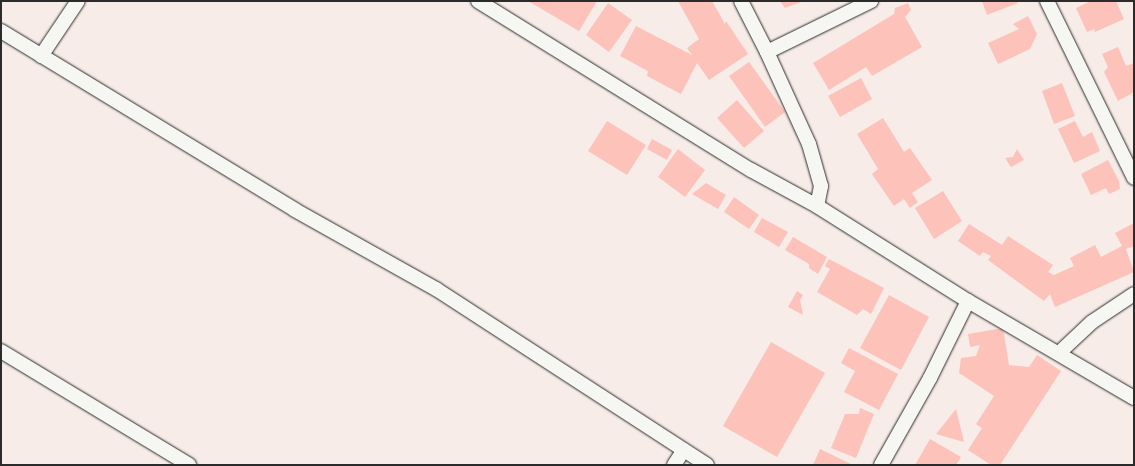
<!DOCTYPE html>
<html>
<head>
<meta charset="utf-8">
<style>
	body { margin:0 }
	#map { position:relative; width:1135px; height:466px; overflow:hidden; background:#f7ece7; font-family:"Architects Daughter",sans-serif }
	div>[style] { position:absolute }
	.building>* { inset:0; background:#fdc2ba }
	.roads { filter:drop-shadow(0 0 1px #2b2b2b) drop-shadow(0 0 1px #2b2b2b) }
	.street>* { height:14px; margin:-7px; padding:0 7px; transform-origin:7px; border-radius:7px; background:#f6f6f2 }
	span { translate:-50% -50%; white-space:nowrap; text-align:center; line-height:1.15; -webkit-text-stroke:4px #f6f6f2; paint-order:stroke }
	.frame { position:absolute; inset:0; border:2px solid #2b2b2b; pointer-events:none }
</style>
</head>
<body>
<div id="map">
	<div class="building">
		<i style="clip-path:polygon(528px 1px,597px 1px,579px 31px)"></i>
		<i style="clip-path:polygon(678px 1px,712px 1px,725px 24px,726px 21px,748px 54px,709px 80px,697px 63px,681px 94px,647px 76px,648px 71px,620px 56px,636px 26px,692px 55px,687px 48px,699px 39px)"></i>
		<i style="clip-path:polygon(780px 1px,804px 1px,785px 8px)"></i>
		<i style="clip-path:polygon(982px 1px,1017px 1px,1018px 3px,987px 15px)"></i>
		<i style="clip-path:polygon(1091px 1px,1116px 1px,1124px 19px,1095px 32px,1094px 29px,1087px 32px,1076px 8px)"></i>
		<i style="clip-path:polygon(608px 3px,632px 20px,609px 52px,586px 35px)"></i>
		<i style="clip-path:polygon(908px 3px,911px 10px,905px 17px,922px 47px,872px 76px,866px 67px,829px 90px,813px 63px,894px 14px,895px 8px)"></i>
		<i style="clip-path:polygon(1028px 16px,1037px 34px,1030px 49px,998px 64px,988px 43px,1019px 29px,1013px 24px)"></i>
		<i style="clip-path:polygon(1118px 47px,1126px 66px,1134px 63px,1134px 92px,1118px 101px,1104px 72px,1108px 67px,1102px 54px)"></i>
		<i style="clip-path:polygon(749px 62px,785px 112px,765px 127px,729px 76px)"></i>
		<i style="clip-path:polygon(861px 78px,872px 99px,840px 117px,828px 96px)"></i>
		<i style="clip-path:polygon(1062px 83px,1075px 116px,1054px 124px,1042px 91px)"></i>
		<i style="clip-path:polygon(737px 100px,764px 131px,744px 148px,717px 118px)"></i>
		<i style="clip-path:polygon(883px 118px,904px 152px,910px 148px,932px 180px,912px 193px,918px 202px,910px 208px,904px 199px,894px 206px,872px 174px,878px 169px,857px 134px)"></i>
		<i style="clip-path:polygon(607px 121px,646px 145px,627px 175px,588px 151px)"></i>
		<i style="clip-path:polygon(1075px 121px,1083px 137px,1092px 132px,1100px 151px,1074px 163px,1058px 129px)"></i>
		<i style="clip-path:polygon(652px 139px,672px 150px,667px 160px,647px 149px)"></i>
		<i style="clip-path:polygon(678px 149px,705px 170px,685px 197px,658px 177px)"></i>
		<i style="clip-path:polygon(1017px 149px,1024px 160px,1011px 167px,1005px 158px,1013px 157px)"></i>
		<i style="clip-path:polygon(1108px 160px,1119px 181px,1120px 189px,1109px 194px,1106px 188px,1091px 195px,1081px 174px)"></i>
		<i style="clip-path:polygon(706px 183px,726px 195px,718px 209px,692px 194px)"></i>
		<i style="clip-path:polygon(943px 191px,962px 221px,934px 239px,915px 208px)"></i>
		<i style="clip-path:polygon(734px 197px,759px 215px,749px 229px,724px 212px)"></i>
		<i style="clip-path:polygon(762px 218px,788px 232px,779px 247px,754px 232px)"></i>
		<i style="clip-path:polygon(1134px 223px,1134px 246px,1126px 249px,1134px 272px,1055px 307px,1050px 294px,1044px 301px,988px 260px,991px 256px,983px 252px,980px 256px,958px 241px,969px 224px,1002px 245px,1008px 236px,1053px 265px,1048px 272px,1054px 275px,1074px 266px,1070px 258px,1095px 245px,1101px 257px,1122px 246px,1115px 233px)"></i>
		<i style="clip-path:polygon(793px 237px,827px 257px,818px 274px,809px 268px,809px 264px,785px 250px)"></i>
		<i style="clip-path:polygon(829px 259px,884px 288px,871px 314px,863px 309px,857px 315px,817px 292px,830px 269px,825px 266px)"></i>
		<i style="clip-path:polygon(797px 291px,803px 295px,800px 300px,803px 315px,788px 307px)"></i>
		<i style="clip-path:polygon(889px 295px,929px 317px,901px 370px,860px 348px)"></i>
		<i style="clip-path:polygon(1003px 328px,1009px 365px,1029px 367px,1037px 355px,1061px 371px,1000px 465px,991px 465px,968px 450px,982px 428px,976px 424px,994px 396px,959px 373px,961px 358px,976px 356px,980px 345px,970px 347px,968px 334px)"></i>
		<i style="clip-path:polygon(771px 342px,825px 373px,777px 457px,723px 426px)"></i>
		<i style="clip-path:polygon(849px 348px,898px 374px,879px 410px,844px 392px,855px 371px,841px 363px)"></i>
		<i style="clip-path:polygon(860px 408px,874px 414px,856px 458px,831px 448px,845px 414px,859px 414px)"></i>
		<i style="clip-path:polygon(956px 409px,964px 442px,936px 434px)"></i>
		<i style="clip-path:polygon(930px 439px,961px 457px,956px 465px,915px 465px)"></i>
		<i style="clip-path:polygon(820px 449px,853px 465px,813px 465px)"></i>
	</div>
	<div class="roads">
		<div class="street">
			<i style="left:478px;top:1px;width:321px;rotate:31.8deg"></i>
			<i style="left:751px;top:170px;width:75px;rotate:28.6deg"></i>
			<i style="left:817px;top:206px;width:178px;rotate:32.2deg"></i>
			<i style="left:968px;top:301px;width:192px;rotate:30.3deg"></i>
			<i style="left:741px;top:1px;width:57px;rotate:63deg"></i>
			<i style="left:767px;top:52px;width:101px;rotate:65.5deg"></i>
			<i style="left:809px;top:144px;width:44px;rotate:74.1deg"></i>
			<i style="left:821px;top:186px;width:20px;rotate:101deg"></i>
			<i style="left:1047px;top:1px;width:197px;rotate:63.8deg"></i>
			<i style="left:1px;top:31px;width:344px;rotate:31.3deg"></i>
			<i style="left:295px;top:210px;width:162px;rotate:29.3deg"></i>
			<i style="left:436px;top:289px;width:323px;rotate:33deg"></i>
			<i style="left:767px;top:52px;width:116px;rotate:-26.1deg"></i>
			<i style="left:41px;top:56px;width:66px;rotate:-56.1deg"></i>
			<i style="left:1px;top:351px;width:220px;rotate:31.2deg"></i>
			<i style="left:1060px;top:352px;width:44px;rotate:-43.2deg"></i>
			<i style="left:1092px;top:322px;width:50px;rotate:-33.7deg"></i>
			<i style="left:674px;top:465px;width:17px;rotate:-57deg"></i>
			<i style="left:881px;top:465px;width:100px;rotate:-60.6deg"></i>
			<i style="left:930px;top:378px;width:86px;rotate:-63.7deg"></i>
		</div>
	</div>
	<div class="frame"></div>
</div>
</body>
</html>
